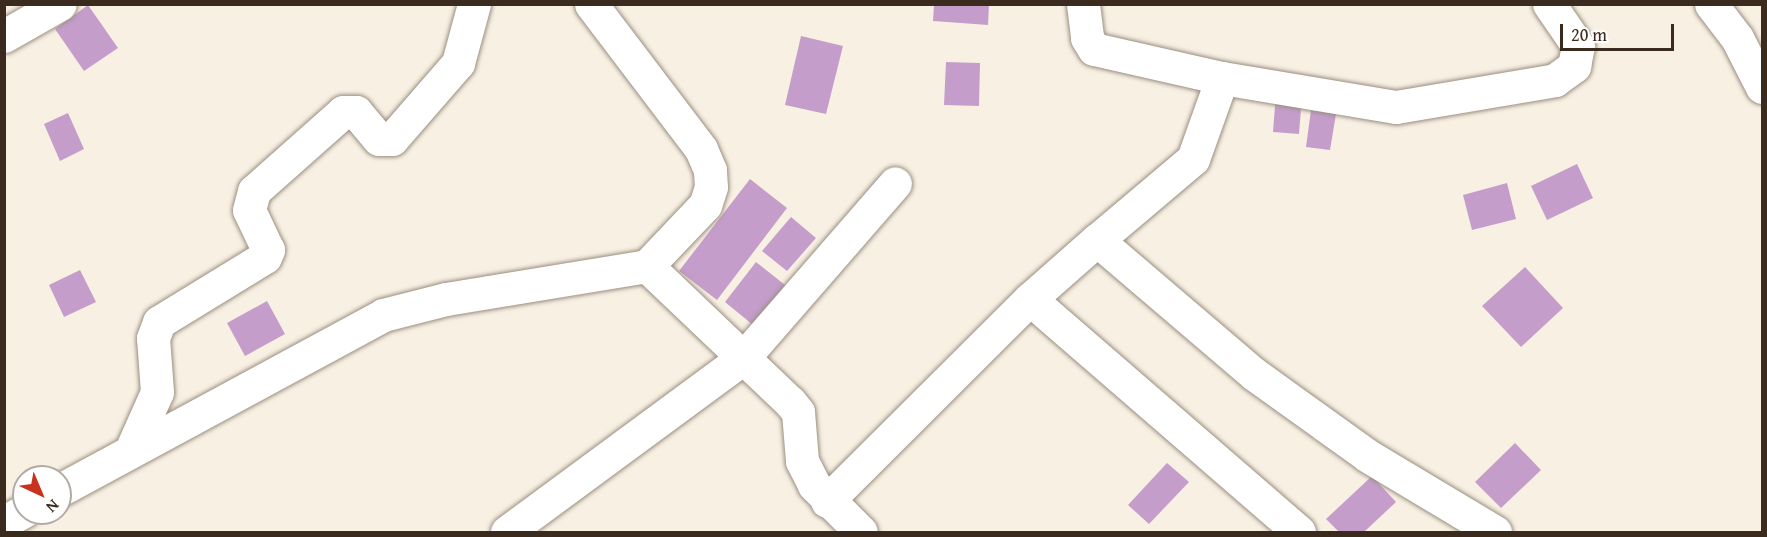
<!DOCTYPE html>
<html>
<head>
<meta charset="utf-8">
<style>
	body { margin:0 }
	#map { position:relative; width:1767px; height:537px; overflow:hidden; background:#f8f1e3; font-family:"Gentium Book Plus",serif }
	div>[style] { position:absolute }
	.building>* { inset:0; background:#c49dca }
	.roads { filter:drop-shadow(0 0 2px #9a8e80) drop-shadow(0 0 2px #9a8e80) }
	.minor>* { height:33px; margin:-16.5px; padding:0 16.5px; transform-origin:16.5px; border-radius:16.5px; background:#fff }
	span { translate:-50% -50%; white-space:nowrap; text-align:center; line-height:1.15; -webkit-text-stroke:6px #fff; paint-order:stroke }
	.frame { position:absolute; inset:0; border:6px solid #3b2a1e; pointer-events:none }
	.north { position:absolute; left:12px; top:465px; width:60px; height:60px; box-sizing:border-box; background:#fff; border:2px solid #b1aaa5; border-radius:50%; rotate:136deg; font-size:16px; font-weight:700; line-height:24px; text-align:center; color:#3b2a1e }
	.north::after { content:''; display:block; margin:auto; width:21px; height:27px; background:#c8321e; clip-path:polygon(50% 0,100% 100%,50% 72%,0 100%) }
	.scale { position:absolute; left:1560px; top:24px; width:114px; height:27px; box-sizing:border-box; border:3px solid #3b2a1e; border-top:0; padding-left:8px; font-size:18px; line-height:21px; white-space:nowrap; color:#3b2a1e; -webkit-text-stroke:4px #fff; paint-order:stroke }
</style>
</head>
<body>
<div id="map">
	<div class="building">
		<i style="clip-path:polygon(934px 4px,989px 4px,988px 25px,933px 21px)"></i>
		<i style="clip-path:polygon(88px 5px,118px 48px,84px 71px,55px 29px)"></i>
		<i style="clip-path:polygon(801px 36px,843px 46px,826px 114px,785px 105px)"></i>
		<i style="clip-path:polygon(946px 62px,980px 63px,979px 106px,944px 105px)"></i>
		<i style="clip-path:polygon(1276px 93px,1302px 96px,1299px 134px,1273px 132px)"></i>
		<i style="clip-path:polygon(1311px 110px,1336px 114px,1330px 150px,1306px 147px)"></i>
		<i style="clip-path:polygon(68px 113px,84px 149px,60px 161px,44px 124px)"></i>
		<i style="clip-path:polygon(1577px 164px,1593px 198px,1547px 220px,1531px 186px)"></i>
		<i style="clip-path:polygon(750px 179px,787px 208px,717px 300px,679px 271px)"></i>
		<i style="clip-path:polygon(1507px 183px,1516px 219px,1472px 230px,1463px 195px)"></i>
		<i style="clip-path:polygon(791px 217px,816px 238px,787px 271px,762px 251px)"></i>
		<i style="clip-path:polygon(756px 262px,785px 285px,753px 325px,725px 302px)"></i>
		<i style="clip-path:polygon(1525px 267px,1563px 308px,1521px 347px,1482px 306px)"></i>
		<i style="clip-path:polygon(80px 270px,96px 302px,64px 317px,49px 285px)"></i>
		<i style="clip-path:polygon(267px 301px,285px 334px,245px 356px,227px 323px)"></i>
		<i style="clip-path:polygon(1515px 443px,1541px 470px,1501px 508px,1475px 482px)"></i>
		<i style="clip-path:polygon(1167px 463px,1189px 482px,1149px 524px,1128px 505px)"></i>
		<i style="clip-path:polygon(1372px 476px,1396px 502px,1364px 532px,1339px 532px,1326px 519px)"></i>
	</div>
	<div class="roads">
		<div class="minor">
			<i style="left:591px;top:4px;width:182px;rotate:52.8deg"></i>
			<i style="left:701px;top:149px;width:23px;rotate:67deg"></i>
			<i style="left:710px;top:170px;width:17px;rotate:87deg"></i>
			<i style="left:711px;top:187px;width:19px;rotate:108deg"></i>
			<i style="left:705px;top:205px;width:84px;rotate:133.6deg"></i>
			<i style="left:647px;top:266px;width:197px;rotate:43.6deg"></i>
			<i style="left:790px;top:402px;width:13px;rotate:51deg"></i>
			<i style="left:798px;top:412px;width:49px;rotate:85.3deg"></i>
			<i style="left:802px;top:461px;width:27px;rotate:63deg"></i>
			<i style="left:814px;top:485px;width:66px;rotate:45deg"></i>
			<i style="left:1083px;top:4px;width:34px;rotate:83deg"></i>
			<i style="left:1087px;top:38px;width:13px;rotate:58deg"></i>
			<i style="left:1094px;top:49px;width:131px;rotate:12.8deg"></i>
			<i style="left:1222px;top:78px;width:86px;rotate:109.7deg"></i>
			<i style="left:1193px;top:159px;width:126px;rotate:139.8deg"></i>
			<i style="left:1097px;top:240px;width:206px;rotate:40.5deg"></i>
			<i style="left:1254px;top:374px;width:140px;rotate:35.7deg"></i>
			<i style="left:1368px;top:456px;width:148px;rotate:30.9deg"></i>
			<i style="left:1711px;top:4px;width:43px;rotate:52.6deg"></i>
			<i style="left:1737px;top:38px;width:55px;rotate:63deg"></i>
			<i style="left:4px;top:36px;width:64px;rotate:-29.7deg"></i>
			<i style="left:1222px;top:78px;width:176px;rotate:9.5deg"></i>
			<i style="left:1396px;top:107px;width:161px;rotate:-9.6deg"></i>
			<i style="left:1555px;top:80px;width:24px;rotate:-36deg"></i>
			<i style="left:1574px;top:66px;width:20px;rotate:-79deg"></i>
			<i style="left:1578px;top:46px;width:51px;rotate:-124.6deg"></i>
			<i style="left:1030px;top:299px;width:356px;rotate:40.9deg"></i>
			<i style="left:132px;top:448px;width:61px;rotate:-65.9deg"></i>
			<i style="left:157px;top:392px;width:54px;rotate:-94.2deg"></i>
			<i style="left:153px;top:338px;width:17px;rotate:-69deg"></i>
			<i style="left:159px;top:322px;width:124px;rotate:-31.5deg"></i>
			<i style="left:265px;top:257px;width:8px;rotate:-67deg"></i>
			<i style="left:268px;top:250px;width:44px;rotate:-115.4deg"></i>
			<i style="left:249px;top:210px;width:20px;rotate:-75deg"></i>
			<i style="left:254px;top:191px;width:119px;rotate:-41.6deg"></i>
			<i style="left:343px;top:112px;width:13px"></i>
			<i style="left:356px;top:112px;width:35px;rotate:50deg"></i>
			<i style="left:379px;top:139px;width:13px"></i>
			<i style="left:392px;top:139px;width:101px;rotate:-49deg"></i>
			<i style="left:458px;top:63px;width:61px;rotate:-74.8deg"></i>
			<i style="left:60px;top:490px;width:367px;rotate:-28.4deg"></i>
			<i style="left:383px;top:315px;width:65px;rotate:-14.3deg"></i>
			<i style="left:446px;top:299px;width:204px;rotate:-9.3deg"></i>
			<i style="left:827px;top:501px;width:286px;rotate:-44.9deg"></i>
			<i style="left:1030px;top:299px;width:89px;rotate:-41.4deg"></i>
			<i style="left:4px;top:522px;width:23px;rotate:-29deg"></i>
			<i style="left:507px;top:532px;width:295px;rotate:-36.4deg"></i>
			<i style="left:744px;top:357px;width:230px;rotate:-49deg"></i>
		</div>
	</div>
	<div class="frame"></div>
	<div class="north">N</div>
	<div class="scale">20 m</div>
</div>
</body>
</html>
